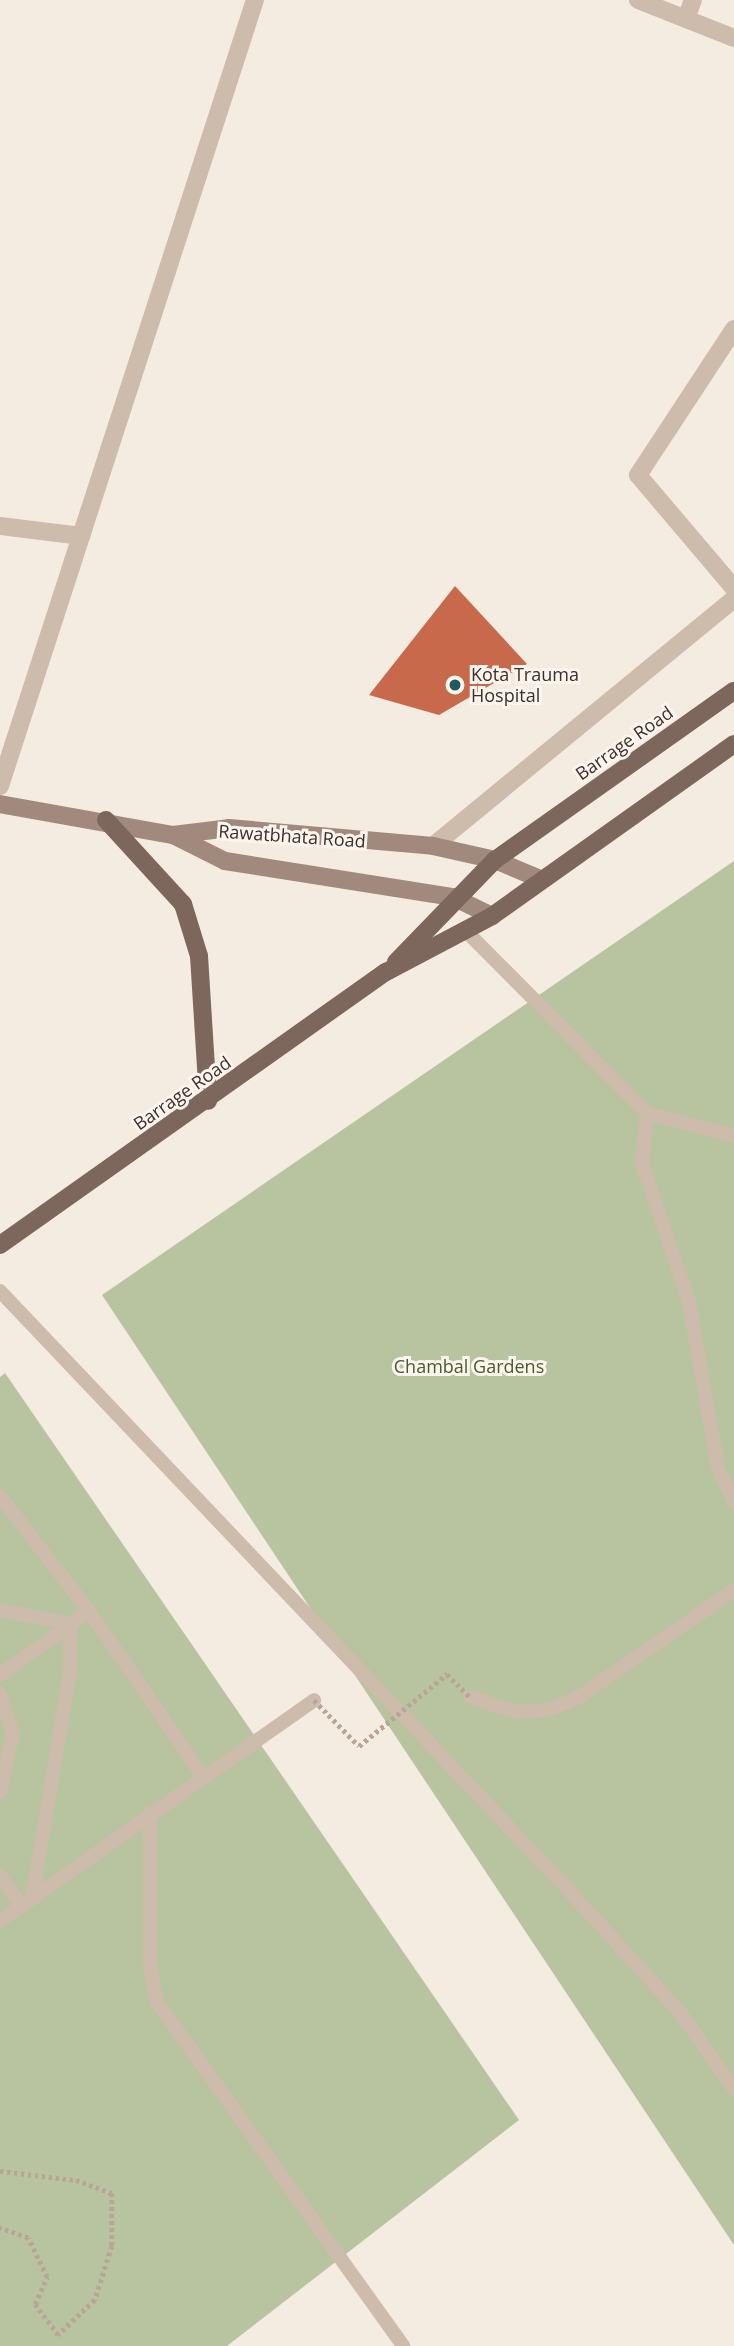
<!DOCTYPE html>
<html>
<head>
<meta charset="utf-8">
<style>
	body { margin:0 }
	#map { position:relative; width:734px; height:2346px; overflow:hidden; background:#f4ebe1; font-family:"Open Sans",sans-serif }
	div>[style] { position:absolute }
	.green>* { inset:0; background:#b8c4a0 }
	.building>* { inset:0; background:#c8694b }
	.path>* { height:4.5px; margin-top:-2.25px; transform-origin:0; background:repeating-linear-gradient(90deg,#b9a596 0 3.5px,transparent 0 7px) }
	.service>* { height:14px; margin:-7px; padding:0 7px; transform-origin:7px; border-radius:7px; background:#cdbbac }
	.minor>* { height:18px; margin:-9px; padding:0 9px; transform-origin:9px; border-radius:9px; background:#cdbbac }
	.secondary>* { height:18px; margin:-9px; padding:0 9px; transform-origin:9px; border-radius:9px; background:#a18a7d }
	.primary>* { height:18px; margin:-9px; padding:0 9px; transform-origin:9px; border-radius:9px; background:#7d675c }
	.path-bridge>* { height:4.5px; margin-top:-2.25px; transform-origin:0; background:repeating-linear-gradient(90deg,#b9a596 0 3.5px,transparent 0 7px) }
	.dots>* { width:19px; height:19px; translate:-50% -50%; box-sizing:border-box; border:4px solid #fbf5ee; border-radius:50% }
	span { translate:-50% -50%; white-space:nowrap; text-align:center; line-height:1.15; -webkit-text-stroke:6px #fbf5ee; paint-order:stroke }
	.poi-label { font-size:18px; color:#3b302b }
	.left { translate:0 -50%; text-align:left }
	.street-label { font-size:18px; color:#3b302b }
	.park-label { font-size:18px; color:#4a5a2e }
</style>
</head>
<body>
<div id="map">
	<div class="green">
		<i style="clip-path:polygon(734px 861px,734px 2245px,102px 1295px)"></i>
		<i style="clip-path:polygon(5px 1373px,519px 2120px,227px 2346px,0 2346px,0 1377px)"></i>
	</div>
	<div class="building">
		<i style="clip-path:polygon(455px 586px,527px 664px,439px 715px,369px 695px)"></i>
	</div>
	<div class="path">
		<i style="left:0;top:2171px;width:77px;rotate:6.8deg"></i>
		<i style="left:76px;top:2180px;width:38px;rotate:20deg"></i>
		<i style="left:112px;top:2193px;width:53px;rotate:90deg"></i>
		<i style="left:112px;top:2246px;width:57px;rotate:107.5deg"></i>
		<i style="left:95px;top:2300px;width:51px;rotate:136.6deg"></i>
		<i style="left:58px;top:2335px;width:39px;rotate:-127deg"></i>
		<i style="left:35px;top:2304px;width:30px;rotate:-66deg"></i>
		<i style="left:47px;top:2277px;width:43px;rotate:-116deg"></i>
		<i style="left:28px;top:2238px;width:30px;rotate:-160deg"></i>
	</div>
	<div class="service">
		<i style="left:465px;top:930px;width:258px;rotate:45.2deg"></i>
		<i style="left:734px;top:1136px;width:90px;rotate:-165.2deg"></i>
		<i style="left:647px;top:1113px;width:50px;rotate:95.7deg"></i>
		<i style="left:642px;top:1163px;width:147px;rotate:71.3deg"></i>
		<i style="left:689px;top:1302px;width:169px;rotate:80.1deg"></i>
		<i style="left:718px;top:1468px;width:38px;rotate:65deg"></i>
		<i style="left:0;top:1291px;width:816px;rotate:46.49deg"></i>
		<i style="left:562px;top:1883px;width:173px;rotate:47.6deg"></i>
		<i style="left:679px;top:2011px;width:95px;rotate:54.8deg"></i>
		<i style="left:0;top:1496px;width:145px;rotate:52.3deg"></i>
		<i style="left:0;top:1610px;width:71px;rotate:11.3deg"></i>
		<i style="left:70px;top:1624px;width:47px;rotate:90deg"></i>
		<i style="left:70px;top:1671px;width:230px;rotate:99.5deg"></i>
		<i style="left:0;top:1675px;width:110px;rotate:-35.7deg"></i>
		<i style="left:89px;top:1611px;width:201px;rotate:55.4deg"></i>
		<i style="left:0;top:1694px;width:41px;rotate:71.6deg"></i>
		<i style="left:13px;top:1733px;width:60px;rotate:102.4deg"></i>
		<i style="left:470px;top:1697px;width:48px;rotate:18.1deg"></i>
		<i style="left:516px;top:1712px;width:32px;rotate:-4deg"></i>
		<i style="left:548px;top:1710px;width:34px;rotate:-23deg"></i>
		<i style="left:579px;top:1697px;width:188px;rotate:-34.6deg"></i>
		<i style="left:150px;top:1813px;width:151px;rotate:90deg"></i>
		<i style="left:150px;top:1964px;width:39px;rotate:80deg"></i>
		<i style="left:157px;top:2002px;width:423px;rotate:54.4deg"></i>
		<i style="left:0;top:1876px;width:37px;rotate:55deg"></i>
		<i style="left:0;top:1921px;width:384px;rotate:-35.1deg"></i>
	</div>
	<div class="minor">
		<i style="left:638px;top:0;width:103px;rotate:21.6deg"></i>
		<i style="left:686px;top:19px;width:20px;rotate:-70deg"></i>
		<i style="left:734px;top:329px;width:175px;rotate:123.3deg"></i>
		<i style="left:638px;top:475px;width:148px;rotate:49.7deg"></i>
		<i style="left:0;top:526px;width:82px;rotate:7deg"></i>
		<i style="left:0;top:786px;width:826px;rotate:-72.03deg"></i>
		<i style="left:433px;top:846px;width:389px;rotate:-39.4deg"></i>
	</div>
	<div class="secondary">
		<i style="left:0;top:804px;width:176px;rotate:10.2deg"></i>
		<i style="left:173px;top:835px;width:56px;rotate:-7.1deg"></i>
		<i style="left:229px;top:828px;width:205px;rotate:5deg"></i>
		<i style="left:433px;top:846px;width:64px;rotate:12.7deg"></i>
		<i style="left:495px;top:860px;width:49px;rotate:22.9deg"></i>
		<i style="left:173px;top:835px;width:58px;rotate:26.6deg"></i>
		<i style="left:225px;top:861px;width:231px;rotate:9deg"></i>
		<i style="left:453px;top:897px;width:43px;rotate:26deg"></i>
	</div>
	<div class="primary">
		<i style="left:106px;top:820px;width:114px;rotate:47.5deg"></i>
		<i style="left:183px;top:904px;width:54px;rotate:72.9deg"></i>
		<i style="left:199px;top:956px;width:145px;rotate:86.4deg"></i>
		<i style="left:396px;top:962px;width:142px;rotate:-45.9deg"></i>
		<i style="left:495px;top:860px;width:293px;rotate:-35.3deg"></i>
		<i style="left:0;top:1245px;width:473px;rotate:-35.3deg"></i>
		<i style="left:386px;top:972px;width:120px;rotate:-27.8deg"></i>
		<i style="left:492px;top:916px;width:297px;rotate:-35.4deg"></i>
	</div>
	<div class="path-bridge">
		<i style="left:314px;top:1700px;width:64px;rotate:45.6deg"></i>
		<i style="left:359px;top:1746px;width:114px;rotate:-39.3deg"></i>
		<i style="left:447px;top:1674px;width:33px;rotate:45deg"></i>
	</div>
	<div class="dots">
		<i style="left:455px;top:685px;background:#1f5a5e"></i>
	</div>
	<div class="poi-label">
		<span class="left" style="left:471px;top:685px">Kota Trauma<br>Hospital</span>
	</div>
	<div class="street-label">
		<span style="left:624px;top:743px;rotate:-35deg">Barrage Road</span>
		<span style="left:292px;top:836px;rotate:4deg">Rawatbhata Road</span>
		<span style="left:182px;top:1093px;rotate:-35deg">Barrage Road</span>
	</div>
	<div class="park-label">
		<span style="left:469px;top:1366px">Chambal Gardens</span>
	</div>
</div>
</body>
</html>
